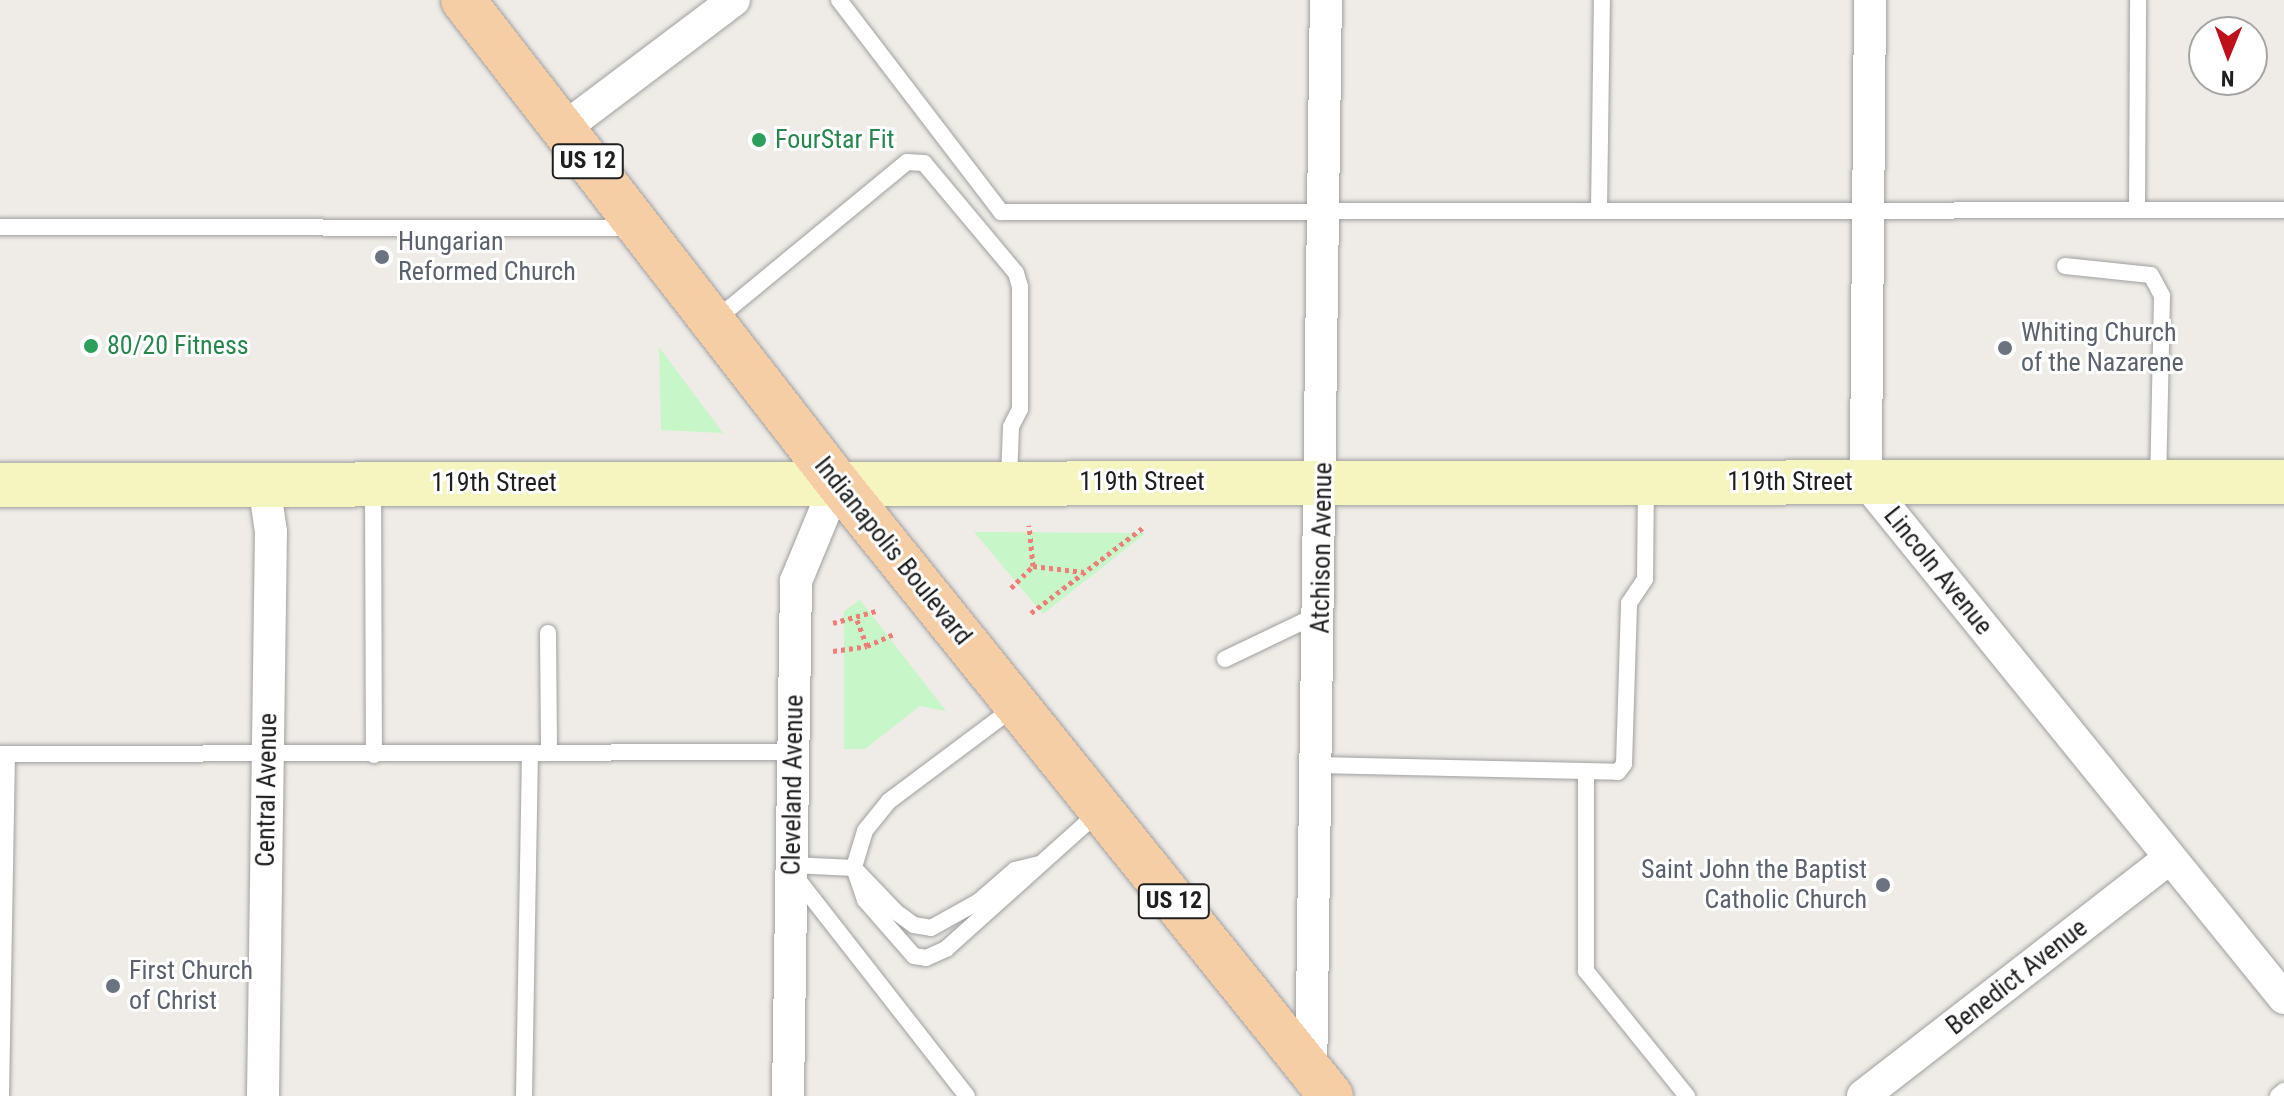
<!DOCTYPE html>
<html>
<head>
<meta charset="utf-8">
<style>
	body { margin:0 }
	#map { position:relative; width:2284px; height:1096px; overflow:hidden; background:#efece7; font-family:"Roboto Condensed",sans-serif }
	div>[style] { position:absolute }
	.park>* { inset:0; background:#c7f6c9 }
	.path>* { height:5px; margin-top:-2.5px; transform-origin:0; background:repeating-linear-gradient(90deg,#ef7d78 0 4px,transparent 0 8px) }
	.roads { filter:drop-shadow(0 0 2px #a0a0a0) drop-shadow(0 0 2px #a0a0a0) }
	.lane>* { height:16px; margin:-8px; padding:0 8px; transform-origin:8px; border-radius:8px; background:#fff }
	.street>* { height:32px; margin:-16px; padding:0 16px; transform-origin:16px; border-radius:16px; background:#fff }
	.secondary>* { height:44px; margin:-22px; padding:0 22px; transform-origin:22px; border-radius:22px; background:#f5f5bf }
	.primary>* { height:44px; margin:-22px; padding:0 22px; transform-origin:22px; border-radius:22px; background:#f5cea6 }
	.dots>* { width:22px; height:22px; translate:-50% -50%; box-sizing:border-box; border:4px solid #fff; border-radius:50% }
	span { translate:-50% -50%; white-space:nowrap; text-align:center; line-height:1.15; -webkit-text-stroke:6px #fff; paint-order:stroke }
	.shield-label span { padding:2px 6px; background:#fff; border:2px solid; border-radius:6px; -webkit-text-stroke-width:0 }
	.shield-label { font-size:24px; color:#1f1f1f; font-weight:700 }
	.leisure-label { font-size:26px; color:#27864d }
	.left { translate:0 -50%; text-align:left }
	.worship-label { font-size:26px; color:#5b616d }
	.right { translate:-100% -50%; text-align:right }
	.street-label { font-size:26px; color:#1f1f1f }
	.north { position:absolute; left:2188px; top:16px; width:80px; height:80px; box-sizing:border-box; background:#fff; border:2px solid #a5a5a5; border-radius:50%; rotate:181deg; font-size:22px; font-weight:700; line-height:32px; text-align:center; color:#1f1f1f }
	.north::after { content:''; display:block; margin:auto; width:28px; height:36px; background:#bf0f1a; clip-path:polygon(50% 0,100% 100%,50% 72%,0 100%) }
</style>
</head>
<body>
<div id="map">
	<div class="park">
		<i style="clip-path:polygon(659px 347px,723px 433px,661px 430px)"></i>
		<i style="clip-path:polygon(974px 532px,1146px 533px,1043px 614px)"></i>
		<i style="clip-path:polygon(860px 600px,946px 711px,920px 706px,865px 749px,844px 749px,844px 611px)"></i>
	</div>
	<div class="path">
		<i style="left:1033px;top:566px;width:51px;rotate:6.7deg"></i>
		<i style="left:1011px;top:588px;width:31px;rotate:-45deg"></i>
		<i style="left:1033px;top:566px;width:41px;rotate:-95.6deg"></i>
		<i style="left:1031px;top:613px;width:143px;rotate:-37.3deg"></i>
		<i style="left:857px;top:620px;width:28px;rotate:69deg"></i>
		<i style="left:833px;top:623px;width:45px;rotate:-15.6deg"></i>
		<i style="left:833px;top:651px;width:34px;rotate:-8deg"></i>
		<i style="left:867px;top:646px;width:30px;rotate:-24deg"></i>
	</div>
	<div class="roads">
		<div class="lane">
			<i style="left:839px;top:0;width:267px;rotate:52.6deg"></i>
			<i style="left:1001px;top:212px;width:1283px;rotate:-0.09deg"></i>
			<i style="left:1599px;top:209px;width:209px;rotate:-89.2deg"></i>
			<i style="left:2137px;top:210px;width:210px;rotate:-89.7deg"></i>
			<i style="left:0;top:227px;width:634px;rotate:0.09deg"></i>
			<i style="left:2065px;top:266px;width:86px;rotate:6deg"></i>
			<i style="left:2151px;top:275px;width:24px;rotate:62deg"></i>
			<i style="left:2162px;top:296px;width:184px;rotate:91.2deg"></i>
			<i style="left:714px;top:321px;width:250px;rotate:-39.5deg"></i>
			<i style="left:907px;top:162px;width:17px;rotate:3deg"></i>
			<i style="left:924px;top:163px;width:143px;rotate:50.1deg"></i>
			<i style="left:1016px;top:273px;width:15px;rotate:74deg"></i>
			<i style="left:1020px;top:287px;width:122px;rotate:90deg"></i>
			<i style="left:1020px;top:409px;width:20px;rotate:117deg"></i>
			<i style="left:1011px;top:427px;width:53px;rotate:92.2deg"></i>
			<i style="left:373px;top:485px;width:270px;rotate:89.8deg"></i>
			<i style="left:548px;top:633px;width:120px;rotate:89.5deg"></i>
			<i style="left:1225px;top:659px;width:104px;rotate:-25.6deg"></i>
			<i style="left:1016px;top:706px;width:159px;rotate:143.2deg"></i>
			<i style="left:889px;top:801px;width:38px;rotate:129deg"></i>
			<i style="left:865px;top:831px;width:39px;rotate:107deg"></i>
			<i style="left:854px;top:868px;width:34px;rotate:71deg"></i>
			<i style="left:865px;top:900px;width:74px;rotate:48.8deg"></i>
			<i style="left:914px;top:956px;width:12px;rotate:9deg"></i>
			<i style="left:926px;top:958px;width:22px;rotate:-24deg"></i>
			<i style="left:946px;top:949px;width:207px;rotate:-41.9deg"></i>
			<i style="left:0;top:754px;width:793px;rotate:-0.14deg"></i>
			<i style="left:1317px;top:765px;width:301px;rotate:1.3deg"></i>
			<i style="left:1618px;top:772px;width:10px;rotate:-53deg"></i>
			<i style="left:1624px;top:764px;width:161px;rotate:-88.2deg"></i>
			<i style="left:1629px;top:603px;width:29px;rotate:-56deg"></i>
			<i style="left:1645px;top:579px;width:93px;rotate:-89.4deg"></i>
			<i style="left:1586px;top:772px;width:199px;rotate:90deg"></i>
			<i style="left:1586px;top:971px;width:161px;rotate:51.1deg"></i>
			<i style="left:792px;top:865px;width:62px;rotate:2.8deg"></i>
			<i style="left:854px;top:868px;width:61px;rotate:46.3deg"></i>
			<i style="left:896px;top:912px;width:22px;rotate:36deg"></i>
			<i style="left:914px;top:925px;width:17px;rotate:10deg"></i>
			<i style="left:931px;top:928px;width:54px;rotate:-29deg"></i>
			<i style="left:978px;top:902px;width:49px;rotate:-40.9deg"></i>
			<i style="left:1015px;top:870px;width:25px;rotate:-14deg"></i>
			<i style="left:795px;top:876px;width:279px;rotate:52deg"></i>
			<i style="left:1px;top:1096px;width:342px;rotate:-89deg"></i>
			<i style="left:524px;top:1096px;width:342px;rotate:-89deg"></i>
			<i style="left:2278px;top:1096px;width:8px;rotate:-40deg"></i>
		</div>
		<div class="street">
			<i style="left:1870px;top:0;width:482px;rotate:90.5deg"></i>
			<i style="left:1866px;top:482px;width:664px;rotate:50.99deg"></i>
			<i style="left:563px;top:129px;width:214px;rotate:-37deg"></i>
			<i style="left:1311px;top:1081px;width:1081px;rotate:-89.21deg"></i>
			<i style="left:263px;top:1096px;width:564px;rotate:-89.19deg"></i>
			<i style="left:271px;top:532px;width:49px;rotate:-98.3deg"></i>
			<i style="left:788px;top:1096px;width:515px;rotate:-89.11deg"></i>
			<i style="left:796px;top:581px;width:107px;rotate:-67.5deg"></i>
			<i style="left:1863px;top:1096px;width:388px;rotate:-37.8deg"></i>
		</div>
		<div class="secondary">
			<i style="left:0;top:485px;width:2284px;rotate:-0.08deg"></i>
		</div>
		<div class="primary">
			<i style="left:463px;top:0;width:610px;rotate:52.19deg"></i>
			<i style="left:837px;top:482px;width:788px;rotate:51.18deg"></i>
		</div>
	</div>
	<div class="dots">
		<i style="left:759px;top:140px;background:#2e9e5b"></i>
		<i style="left:382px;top:257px;background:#6b7280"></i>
		<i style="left:91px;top:346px;background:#2e9e5b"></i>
		<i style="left:2005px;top:348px;background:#6b7280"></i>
		<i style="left:1883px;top:885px;background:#6b7280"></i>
		<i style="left:113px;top:986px;background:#6b7280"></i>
	</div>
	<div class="shield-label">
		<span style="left:588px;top:161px">US 12</span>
		<span style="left:1174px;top:901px">US 12</span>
	</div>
	<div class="leisure-label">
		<span class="left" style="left:775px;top:140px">FourStar Fit</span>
		<span class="left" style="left:107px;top:346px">80/20 Fitness</span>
	</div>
	<div class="worship-label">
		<span class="left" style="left:398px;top:257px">Hungarian<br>Reformed Church</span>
		<span class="left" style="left:2021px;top:348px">Whiting Church<br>of the Nazarene</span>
		<span class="right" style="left:1867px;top:885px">Saint John the Baptist<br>Catholic Church</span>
		<span class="left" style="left:129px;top:986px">First Church<br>of Christ</span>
	</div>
	<div class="street-label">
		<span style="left:1142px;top:482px">119th Street</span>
		<span style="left:1790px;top:482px">119th Street</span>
		<span style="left:494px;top:483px">119th Street</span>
		<span style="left:1322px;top:548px;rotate:-89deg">Atchison Avenue</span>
		<span style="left:893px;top:551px;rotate:51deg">Indianapolis Boulevard</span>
		<span style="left:1938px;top:571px;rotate:51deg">Lincoln Avenue</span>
		<span style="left:793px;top:785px;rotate:-89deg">Cleveland Avenue</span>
		<span style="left:267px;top:790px;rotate:-89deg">Central Avenue</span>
		<span style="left:2017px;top:977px;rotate:-38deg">Benedict Avenue</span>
	</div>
	<div class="north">N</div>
</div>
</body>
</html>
